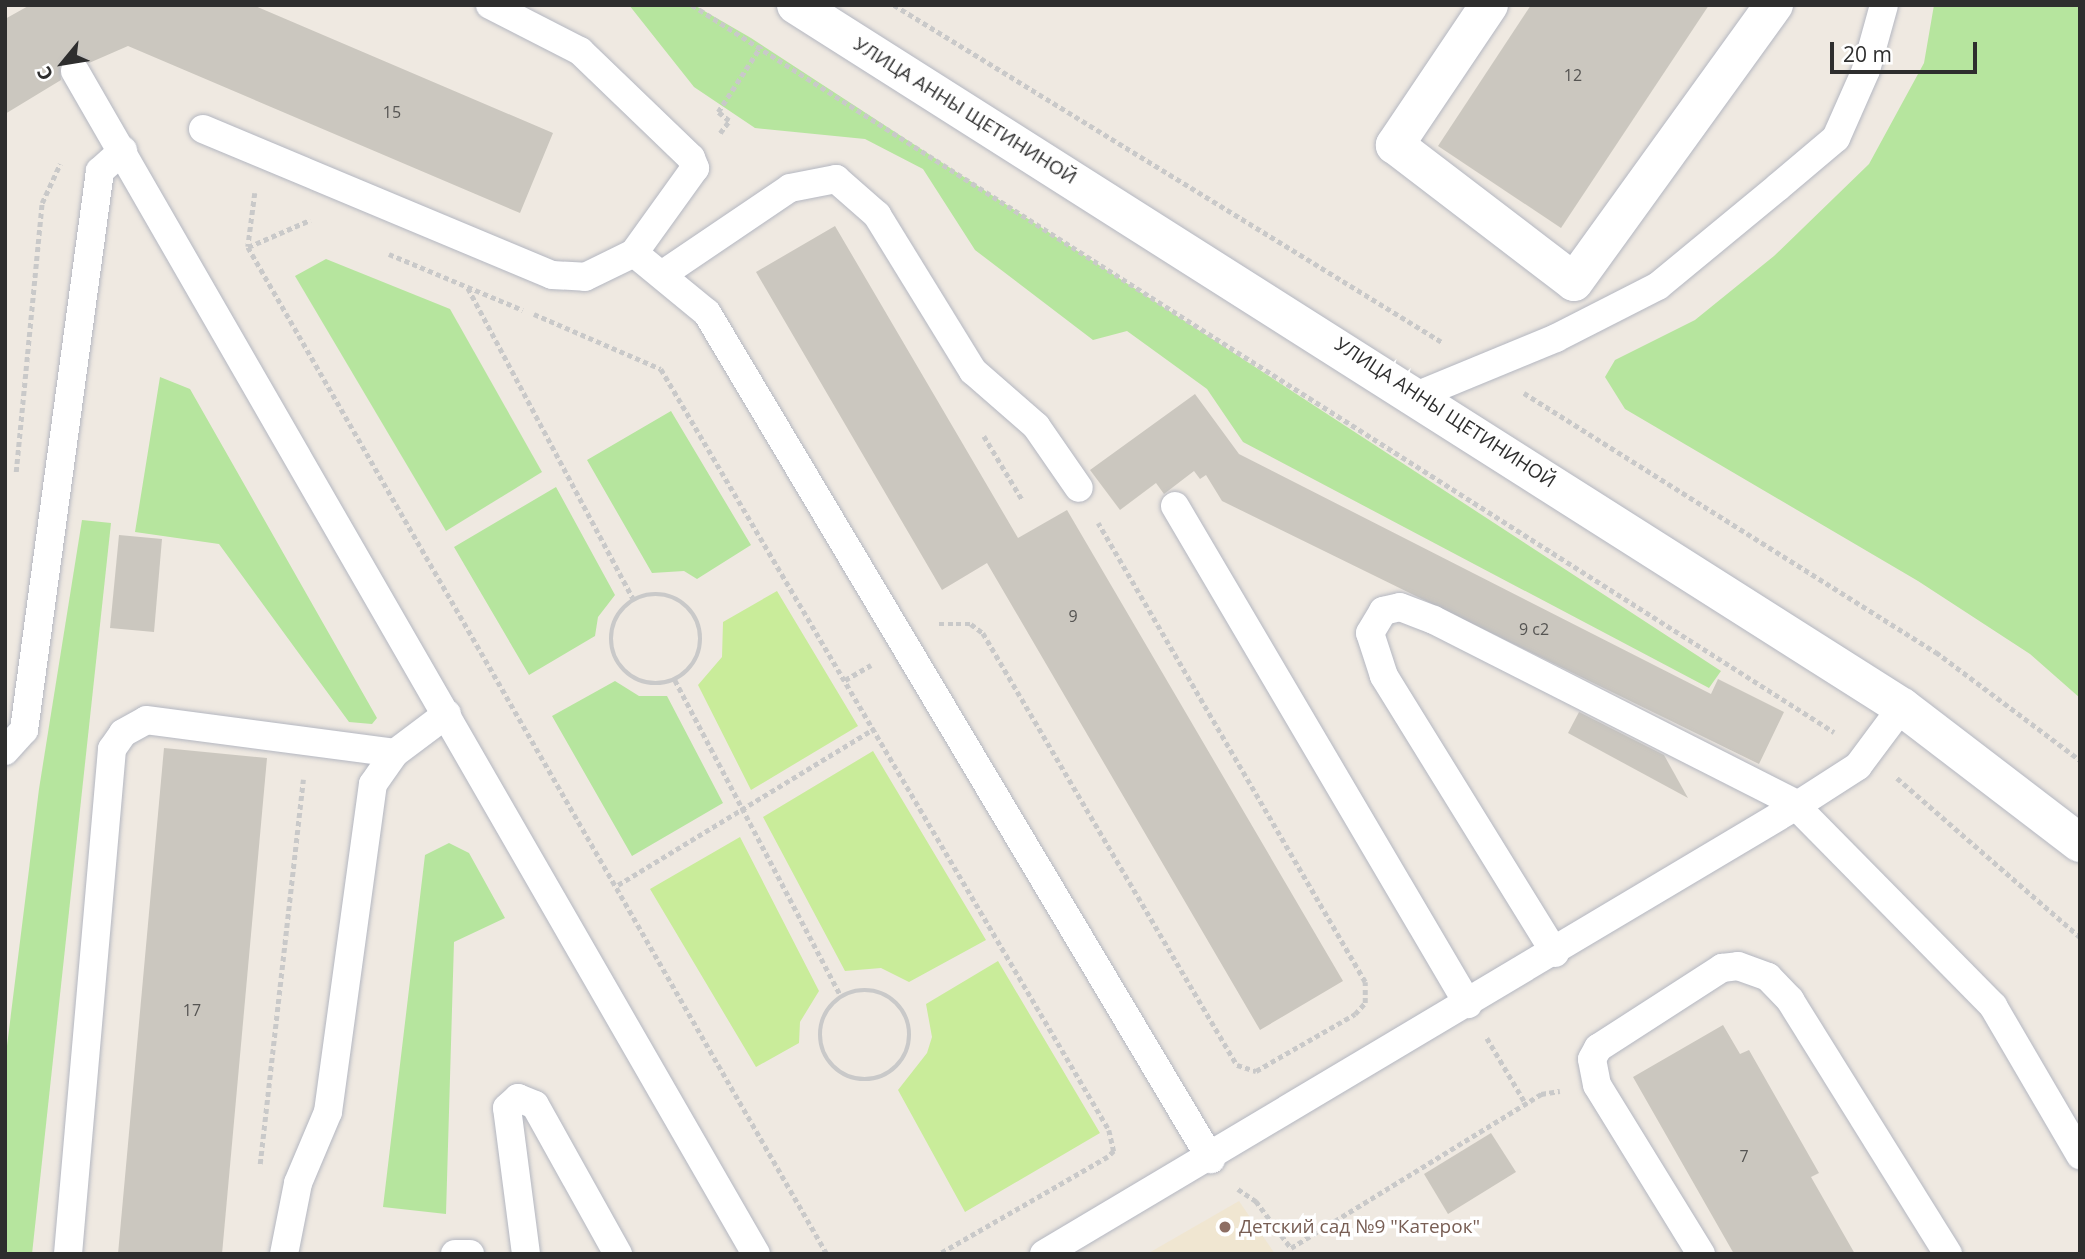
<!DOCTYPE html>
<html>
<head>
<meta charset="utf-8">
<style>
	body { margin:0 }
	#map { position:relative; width:2085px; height:1259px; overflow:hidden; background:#efe9e1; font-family:"Open Sans",sans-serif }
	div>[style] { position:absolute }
	.education>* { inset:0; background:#f0e6d1 }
	.green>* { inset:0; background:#b6e59e }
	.pitch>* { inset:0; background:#c9ec9a }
	.building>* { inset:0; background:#cbc7bf }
	.path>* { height:4.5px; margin-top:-2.25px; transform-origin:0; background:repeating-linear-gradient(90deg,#c9c9c9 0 5px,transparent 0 8.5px) }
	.path>.ring { margin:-2.25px; padding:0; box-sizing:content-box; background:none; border:4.5px solid #c9c9c9; border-radius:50% }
	.roads { filter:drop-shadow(0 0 2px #b4b7c1) drop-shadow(0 0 2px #b4b7c1) }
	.lane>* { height:28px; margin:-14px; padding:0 14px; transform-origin:14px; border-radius:14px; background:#fff }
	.street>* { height:38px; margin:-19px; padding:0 19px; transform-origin:19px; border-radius:19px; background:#fff }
	.secondary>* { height:38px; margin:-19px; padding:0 19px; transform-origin:19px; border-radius:19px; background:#fff }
	.dots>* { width:19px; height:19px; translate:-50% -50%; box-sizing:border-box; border:4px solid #fff; border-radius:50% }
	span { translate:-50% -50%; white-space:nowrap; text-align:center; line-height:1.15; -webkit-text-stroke:7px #fff; paint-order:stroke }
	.number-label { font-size:16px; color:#555452 }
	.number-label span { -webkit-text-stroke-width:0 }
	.street-label { font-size:19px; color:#2e2e2e }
	.education-label { font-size:19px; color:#785e54 }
	.left { translate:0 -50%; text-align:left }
	.frame { position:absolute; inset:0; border:7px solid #2e2e2e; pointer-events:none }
	.north { position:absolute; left:28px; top:28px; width:70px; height:70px; -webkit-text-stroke:5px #fff; paint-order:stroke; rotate:240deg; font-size:19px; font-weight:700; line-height:28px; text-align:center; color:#2e2e2e }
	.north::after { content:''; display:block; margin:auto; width:24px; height:32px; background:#2e2e2e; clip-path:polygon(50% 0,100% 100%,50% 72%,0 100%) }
	.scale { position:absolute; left:1830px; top:42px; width:147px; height:32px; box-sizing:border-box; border:4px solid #2e2e2e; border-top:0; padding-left:9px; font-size:21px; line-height:24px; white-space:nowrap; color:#2e2e2e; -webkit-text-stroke:5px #fff; paint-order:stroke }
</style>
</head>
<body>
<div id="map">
	<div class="education">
		<i style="clip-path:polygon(1239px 1201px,1275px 1254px,1147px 1254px)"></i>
	</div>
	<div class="green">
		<i style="clip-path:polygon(629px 5px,694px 5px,751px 38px,1721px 671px,1709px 688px,1243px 442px,1207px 389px,1127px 331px,1093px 340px,975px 250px,923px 169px,865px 139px,755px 128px,694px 87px)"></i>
		<i style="clip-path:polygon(1934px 5px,2080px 5px,2080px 698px,2030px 654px,1918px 581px,1625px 409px,1605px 377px,1615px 360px,1695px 320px,1774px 256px,1869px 164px,1924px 63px)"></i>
		<i style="clip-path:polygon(326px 259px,450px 309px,542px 472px,446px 531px,295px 276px)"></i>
		<i style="clip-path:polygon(160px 377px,190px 389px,377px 718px,372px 724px,349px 722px,219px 544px,135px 532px)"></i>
		<i style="clip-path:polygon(671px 411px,751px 545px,697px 579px,684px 571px,652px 573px,587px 460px)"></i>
		<i style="clip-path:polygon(556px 487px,615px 595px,598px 617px,595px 636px,529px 675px,454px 547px)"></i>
		<i style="clip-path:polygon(82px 520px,111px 523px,32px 1254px,5px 1254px,5px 1062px,39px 789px)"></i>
		<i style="clip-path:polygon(615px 681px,639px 696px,667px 696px,723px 803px,632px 856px,552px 716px)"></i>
		<i style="clip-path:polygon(449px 843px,469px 853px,505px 918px,454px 942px,446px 1214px,383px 1207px,425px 855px)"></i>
	</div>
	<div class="pitch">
		<i style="clip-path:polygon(777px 591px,858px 726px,751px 790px,698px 685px,722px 657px,723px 622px)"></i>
		<i style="clip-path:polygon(873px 751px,986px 940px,909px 982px,881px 968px,845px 971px,763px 817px)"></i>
		<i style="clip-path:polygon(740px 837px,819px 991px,800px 1022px,799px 1043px,756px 1067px,650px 889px)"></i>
		<i style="clip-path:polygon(998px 961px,1100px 1133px,965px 1212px,898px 1090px,927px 1053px,932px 1037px,926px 1004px)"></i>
	</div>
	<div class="building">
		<i style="clip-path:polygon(30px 5px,253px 5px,553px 133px,520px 213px,128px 46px,89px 63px,67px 56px,60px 63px,61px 80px,5px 114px,5px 19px)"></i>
		<i style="clip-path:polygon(1531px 5px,1709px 5px,1561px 228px,1438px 146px)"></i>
		<i style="clip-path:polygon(835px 226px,1018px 538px,1067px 510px,1343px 981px,1260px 1030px,987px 563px,942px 590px,756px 272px)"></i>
		<i style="clip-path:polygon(1195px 394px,1239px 454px,1711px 694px,1718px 679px,1784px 712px,1759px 764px,1222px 501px,1206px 475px,1200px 479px,1194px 471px,1164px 494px,1156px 483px,1120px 510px,1090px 470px)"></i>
		<i style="clip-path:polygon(119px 535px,162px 539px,154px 632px,110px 628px)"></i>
		<i style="clip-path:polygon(1579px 712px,1664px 755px,1688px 798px,1568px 733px)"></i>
		<i style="clip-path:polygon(164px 748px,267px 758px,222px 1254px,118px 1254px)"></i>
		<i style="clip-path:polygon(1723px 1025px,1740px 1054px,1749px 1050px,1819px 1173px,1811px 1177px,1855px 1254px,1734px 1254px,1633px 1077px)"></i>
		<i style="clip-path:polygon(1491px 1133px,1516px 1172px,1448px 1214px,1424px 1174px)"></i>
	</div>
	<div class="path">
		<i style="left:692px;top:5px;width:1354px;rotate:32.48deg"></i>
		<i style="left:894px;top:5px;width:643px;rotate:31.59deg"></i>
		<i style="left:720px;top:133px;width:15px;rotate:-53deg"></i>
		<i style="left:729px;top:121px;width:14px;rotate:-141deg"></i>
		<i style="left:718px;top:112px;width:79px;rotate:-56.9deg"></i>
		<i style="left:255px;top:193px;width:54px;rotate:97.4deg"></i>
		<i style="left:248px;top:247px;width:1162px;rotate:60.1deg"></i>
		<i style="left:248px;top:247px;width:68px;rotate:-23.5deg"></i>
		<i style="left:389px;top:254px;width:145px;rotate:22.7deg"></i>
		<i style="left:468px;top:288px;width:351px;rotate:62deg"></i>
		<i style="left:534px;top:314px;width:138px;rotate:23.4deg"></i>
		<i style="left:661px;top:369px;width:883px;rotate:59.51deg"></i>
		<i style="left:1109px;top:1130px;width:22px;rotate:77deg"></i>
		<i style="left:1114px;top:1151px;width:8px;rotate:135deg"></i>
		<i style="left:1108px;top:1157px;width:194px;rotate:150deg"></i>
		<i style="left:1524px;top:393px;width:487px;rotate:32.2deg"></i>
		<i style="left:1936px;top:652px;width:180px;rotate:36.9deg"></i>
		<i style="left:984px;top:436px;width:76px;rotate:59deg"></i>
		<i style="left:16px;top:472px;width:270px;rotate:-84.5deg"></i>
		<i style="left:42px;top:203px;width:43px;rotate:-65.2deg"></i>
		<i class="ring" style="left:611px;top:594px;width:85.5px;height:85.5px"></i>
		<i style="left:939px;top:624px;width:32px"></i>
		<i style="left:971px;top:624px;width:15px;rotate:37deg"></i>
		<i style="left:983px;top:633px;width:501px;rotate:59.55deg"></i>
		<i style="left:1237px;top:1065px;width:20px;rotate:18deg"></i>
		<i style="left:1256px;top:1071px;width:114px;rotate:-29.9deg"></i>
		<i style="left:1355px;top:1014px;width:15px;rotate:-48deg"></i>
		<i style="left:1365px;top:1003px;width:21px;rotate:-90deg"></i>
		<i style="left:1365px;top:982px;width:531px;rotate:-120.19deg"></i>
		<i style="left:675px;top:680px;width:357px;rotate:62.3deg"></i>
		<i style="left:845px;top:680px;width:30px;rotate:-30deg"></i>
		<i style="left:1897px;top:778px;width:242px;rotate:41deg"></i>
		<i style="left:618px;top:885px;width:300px;rotate:-31.4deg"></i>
		<i class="ring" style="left:820px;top:990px;width:85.5px;height:85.5px"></i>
		<i style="left:1487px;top:1038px;width:77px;rotate:59.4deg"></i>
		<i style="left:260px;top:1164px;width:387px;rotate:-83.6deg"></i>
		<i style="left:1238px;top:1189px;width:22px;rotate:34deg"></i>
		<i style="left:1256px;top:1201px;width:59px;rotate:53.3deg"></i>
		<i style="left:1291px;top:1248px;width:294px;rotate:-31.6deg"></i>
		<i style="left:1541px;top:1094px;width:19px;rotate:-9deg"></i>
	</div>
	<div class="roads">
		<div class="lane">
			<i style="left:490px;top:5px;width:101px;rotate:27.1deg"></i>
			<i style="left:580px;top:51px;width:154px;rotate:43.9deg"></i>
			<i style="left:691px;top:158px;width:11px;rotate:68deg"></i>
			<i style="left:695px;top:168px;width:105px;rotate:125.7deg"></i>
			<i style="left:634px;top:253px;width:94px;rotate:39.4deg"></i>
			<i style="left:707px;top:313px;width:985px;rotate:59.22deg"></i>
			<i style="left:75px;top:71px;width:1365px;rotate:60.07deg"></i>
			<i style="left:203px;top:129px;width:378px;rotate:22.7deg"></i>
			<i style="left:552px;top:275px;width:33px;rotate:3deg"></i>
			<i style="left:585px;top:277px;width:55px;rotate:-26.1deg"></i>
			<i style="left:663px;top:274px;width:153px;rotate:-34.1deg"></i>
			<i style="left:790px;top:188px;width:47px;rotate:-11.1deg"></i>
			<i style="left:836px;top:179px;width:55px;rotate:41.3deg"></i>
			<i style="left:877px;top:215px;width:183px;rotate:58.4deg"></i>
			<i style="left:973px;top:371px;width:84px;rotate:41.1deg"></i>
			<i style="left:1036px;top:426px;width:75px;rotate:55.3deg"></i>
			<i style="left:1418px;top:395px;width:149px;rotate:-22.4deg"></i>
			<i style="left:1556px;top:338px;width:114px;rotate:-27deg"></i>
			<i style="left:1658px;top:286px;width:156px;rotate:-39.5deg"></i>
			<i style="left:1778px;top:187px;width:76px;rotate:-40.2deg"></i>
			<i style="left:1836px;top:138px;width:74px;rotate:-66.2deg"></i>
			<i style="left:1866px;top:70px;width:67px;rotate:-74.5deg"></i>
			<i style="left:1175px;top:506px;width:578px;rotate:59.53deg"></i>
			<i style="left:5px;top:751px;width:28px;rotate:-48deg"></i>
			<i style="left:24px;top:730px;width:564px;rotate:-82.26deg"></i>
			<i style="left:100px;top:171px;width:31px;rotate:-42deg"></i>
			<i style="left:1796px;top:806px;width:281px;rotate:45.4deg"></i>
			<i style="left:1993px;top:1006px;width:173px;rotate:59.7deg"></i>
			<i style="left:1555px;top:953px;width:326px;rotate:-121.7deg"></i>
			<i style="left:1384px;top:676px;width:45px;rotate:-108deg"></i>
			<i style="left:1370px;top:633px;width:26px;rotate:-59deg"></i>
			<i style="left:1383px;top:611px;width:17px;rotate:-13deg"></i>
			<i style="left:1400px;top:607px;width:36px;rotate:21deg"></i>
			<i style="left:1434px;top:620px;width:408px;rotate:26.9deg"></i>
			<i style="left:68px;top:1254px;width:507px;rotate:-85.02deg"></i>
			<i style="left:112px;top:749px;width:19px;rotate:-55deg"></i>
			<i style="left:123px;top:733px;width:26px;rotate:-29deg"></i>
			<i style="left:146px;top:720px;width:251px;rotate:7.5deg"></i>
			<i style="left:284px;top:1254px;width:72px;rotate:-78.8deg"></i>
			<i style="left:298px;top:1183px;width:77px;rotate:-67.1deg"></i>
			<i style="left:328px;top:1112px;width:331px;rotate:-82.2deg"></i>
			<i style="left:373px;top:784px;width:38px;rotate:-55deg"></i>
			<i style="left:395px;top:753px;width:65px;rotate:-36.9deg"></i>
			<i style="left:455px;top:1254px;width:15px"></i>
			<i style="left:526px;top:1254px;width:147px;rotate:-97.4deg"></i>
			<i style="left:507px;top:1108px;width:15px;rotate:-42deg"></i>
			<i style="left:518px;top:1098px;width:18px;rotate:22deg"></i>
			<i style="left:535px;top:1105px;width:171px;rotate:60.9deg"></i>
			<i style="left:1044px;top:1254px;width:875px;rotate:-30.78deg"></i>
			<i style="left:1796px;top:806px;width:74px;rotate:-32.8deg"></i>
			<i style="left:1858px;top:766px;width:74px;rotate:-53.3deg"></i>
			<i style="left:1701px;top:1254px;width:198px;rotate:-121.6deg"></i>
			<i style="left:1597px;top:1085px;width:26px;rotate:-101deg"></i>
			<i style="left:1592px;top:1059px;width:13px;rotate:-61deg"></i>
			<i style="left:1598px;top:1048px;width:148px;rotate:-32.8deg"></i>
			<i style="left:1722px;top:968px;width:16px;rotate:-7deg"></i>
			<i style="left:1738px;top:966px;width:32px;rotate:20deg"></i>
			<i style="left:1768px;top:977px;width:32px;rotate:46deg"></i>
			<i style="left:1790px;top:1000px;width:299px;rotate:58.1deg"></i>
		</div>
		<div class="street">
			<i style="left:1489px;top:5px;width:169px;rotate:123.9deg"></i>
			<i style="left:1395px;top:145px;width:225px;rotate:37.4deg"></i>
			<i style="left:1574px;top:282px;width:342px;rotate:-54.2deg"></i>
		</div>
		<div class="secondary">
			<i style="left:796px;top:5px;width:1310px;rotate:32.4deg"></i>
			<i style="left:1902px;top:707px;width:224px;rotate:37.4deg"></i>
		</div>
	</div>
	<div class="dots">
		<i style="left:1225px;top:1227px;background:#8d6e63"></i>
	</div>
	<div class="number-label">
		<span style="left:1573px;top:75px">12</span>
		<span style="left:392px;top:112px">15</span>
		<span style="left:1073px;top:616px">9</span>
		<span style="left:1534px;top:629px">9 с2</span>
		<span style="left:192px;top:1010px">17</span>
		<span style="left:1744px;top:1156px">7</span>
	</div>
	<div class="street-label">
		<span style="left:965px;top:111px;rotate:32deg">УЛИЦА АННЫ ЩЕТИНИНОЙ</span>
		<span style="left:1445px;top:413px;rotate:33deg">УЛИЦА АННЫ ЩЕТИНИНОЙ</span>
	</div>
	<div class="education-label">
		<span class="left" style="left:1239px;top:1227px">Детский сад №9 "Катерок"</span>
	</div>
	<div class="frame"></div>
	<div class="north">С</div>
	<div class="scale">20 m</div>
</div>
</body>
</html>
